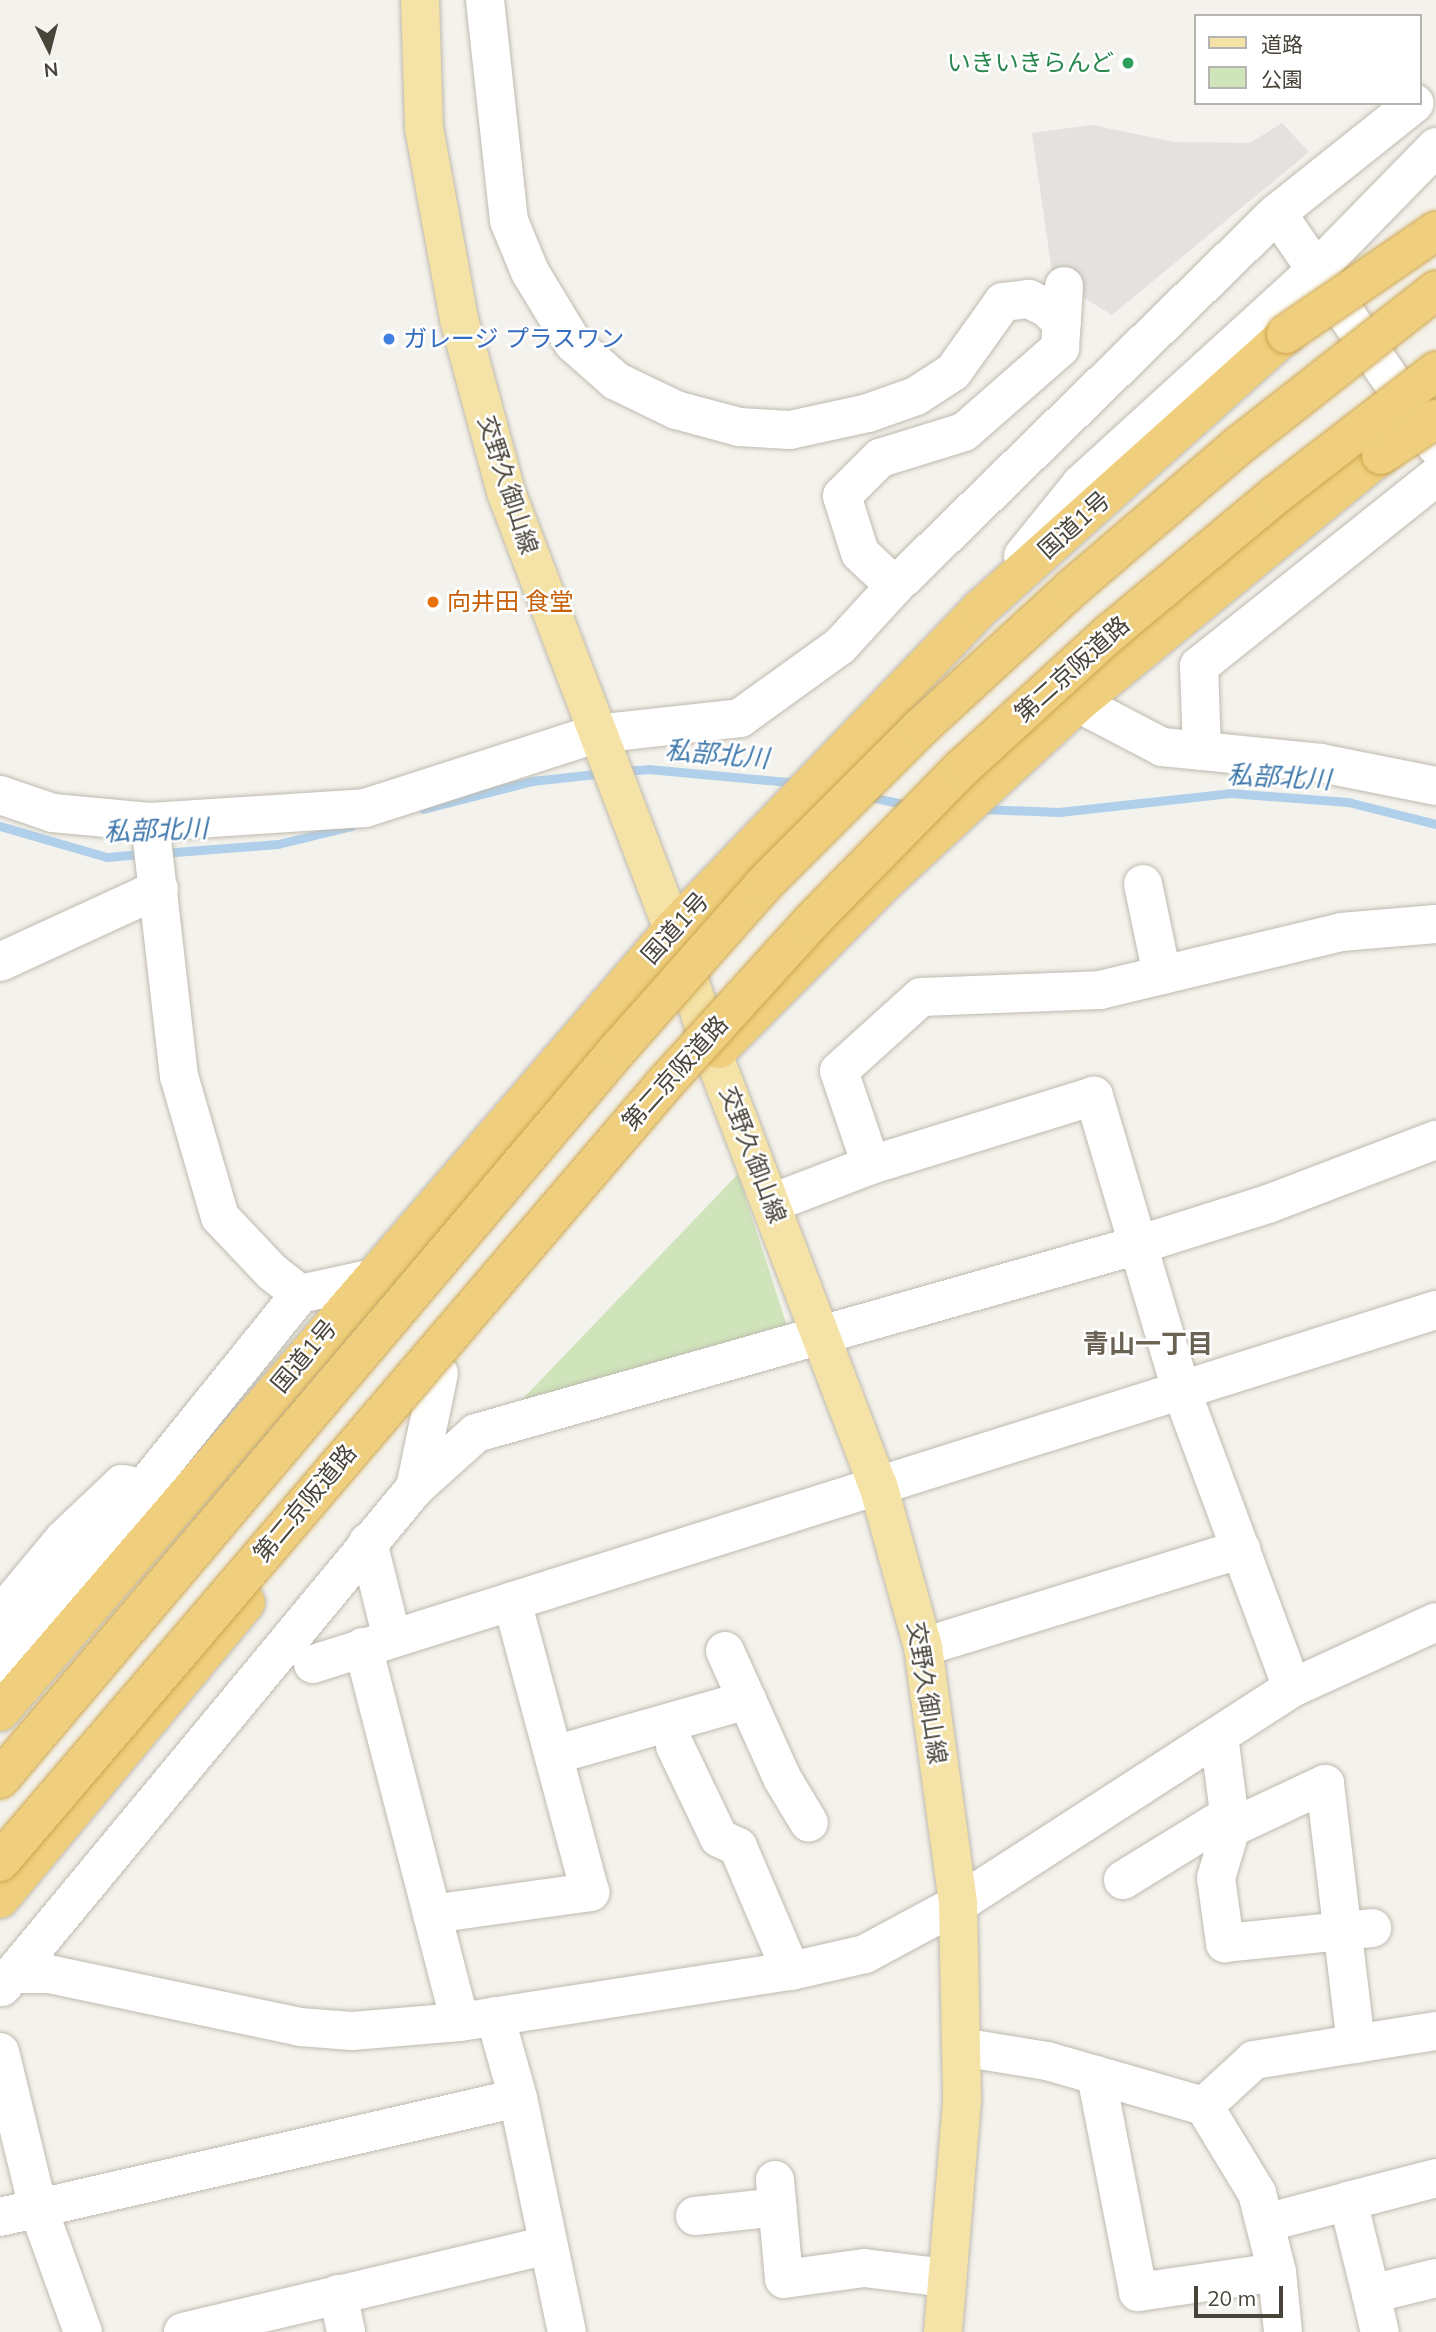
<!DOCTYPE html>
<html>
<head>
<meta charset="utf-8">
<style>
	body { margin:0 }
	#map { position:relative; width:1436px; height:2332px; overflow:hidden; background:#f4f2ec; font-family:Mulish,"Noto Sans JP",sans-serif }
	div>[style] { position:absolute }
	.green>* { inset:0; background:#cfe4ba }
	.parking>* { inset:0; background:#e4e2e0 }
	.stream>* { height:9px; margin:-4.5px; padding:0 4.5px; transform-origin:4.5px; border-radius:4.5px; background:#b0cfea }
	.roads { filter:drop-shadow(0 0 2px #bfbaaf) drop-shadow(0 0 2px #bfbaaf) }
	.minor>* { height:38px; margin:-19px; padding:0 19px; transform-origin:19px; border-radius:19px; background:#fff }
	.major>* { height:38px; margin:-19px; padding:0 19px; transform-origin:19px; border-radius:19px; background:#f4e2a6 }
	.highway>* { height:38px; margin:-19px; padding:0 19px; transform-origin:19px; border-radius:19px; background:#efcf7d }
	.bridges { filter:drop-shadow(0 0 2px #cda54d) drop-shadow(0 0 2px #cda54d) }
	.highway-bridge>* { height:38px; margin:-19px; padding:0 19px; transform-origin:19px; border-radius:19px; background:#efcf7d }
	.dots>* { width:19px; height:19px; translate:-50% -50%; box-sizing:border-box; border:4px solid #fff; border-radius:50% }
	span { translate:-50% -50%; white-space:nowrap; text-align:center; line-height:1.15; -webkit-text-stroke:5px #fff; paint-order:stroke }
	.leisure-label { font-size:24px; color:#27864d }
	.right { translate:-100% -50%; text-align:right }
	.shop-label { font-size:24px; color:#366cbe }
	.left { translate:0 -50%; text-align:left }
	.street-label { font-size:24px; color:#48443a }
	.food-label { font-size:24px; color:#c56008 }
	.water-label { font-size:26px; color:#3e77aa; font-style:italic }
	.neighbourhood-label { font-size:26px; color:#6a6253; font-weight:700 }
	.legend { position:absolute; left:1194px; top:14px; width:228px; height:91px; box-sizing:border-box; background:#fff; border:2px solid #b6b4b0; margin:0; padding:9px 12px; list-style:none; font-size:21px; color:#48443a }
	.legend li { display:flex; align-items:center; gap:14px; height:35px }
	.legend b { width:35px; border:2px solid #b6b4b0 }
	.north { position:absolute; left:14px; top:14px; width:70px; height:70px; -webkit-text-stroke:5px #fff; paint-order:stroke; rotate:174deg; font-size:19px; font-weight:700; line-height:28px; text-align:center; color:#48443a }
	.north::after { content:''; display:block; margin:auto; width:24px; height:32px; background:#48443a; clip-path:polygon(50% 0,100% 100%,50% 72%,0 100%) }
	.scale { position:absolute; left:1194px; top:2286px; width:89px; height:32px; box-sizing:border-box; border:4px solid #48443a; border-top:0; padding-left:9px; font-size:21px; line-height:24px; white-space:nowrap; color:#48443a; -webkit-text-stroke:5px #fff; paint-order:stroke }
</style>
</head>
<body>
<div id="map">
	<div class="green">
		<i style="clip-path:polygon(738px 1174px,787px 1326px,514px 1408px)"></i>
	</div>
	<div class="parking">
		<i style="clip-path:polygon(1282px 123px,1309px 152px,1112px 315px,1053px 279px,1032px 133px,1092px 125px,1175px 142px,1250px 143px)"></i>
	</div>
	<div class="stream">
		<i style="left:622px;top:771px;width:26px;rotate:-4deg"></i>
		<i style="left:648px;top:769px;width:153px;rotate:5.3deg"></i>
		<i style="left:865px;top:796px;width:45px;rotate:11.6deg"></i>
		<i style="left:423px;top:809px;width:113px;rotate:-14.4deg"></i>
		<i style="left:532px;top:781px;width:73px;rotate:-6.3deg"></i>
		<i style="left:983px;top:809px;width:76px;rotate:2.3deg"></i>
		<i style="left:1059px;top:812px;width:172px;rotate:-6.3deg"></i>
		<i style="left:1230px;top:793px;width:118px;rotate:4.4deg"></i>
		<i style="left:1348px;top:802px;width:91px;rotate:14deg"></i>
		<i style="left:0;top:826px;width:111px;rotate:16.2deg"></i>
		<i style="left:107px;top:857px;width:37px;rotate:-5deg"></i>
		<i style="left:162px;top:853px;width:116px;rotate:-4.4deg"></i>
		<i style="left:278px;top:844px;width:76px;rotate:-13.7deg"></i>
	</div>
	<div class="roads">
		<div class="minor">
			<i style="left:485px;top:0;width:222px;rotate:83.8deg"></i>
			<i style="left:509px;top:221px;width:55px;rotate:67.6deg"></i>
			<i style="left:530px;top:272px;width:83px;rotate:58.8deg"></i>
			<i style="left:573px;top:343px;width:57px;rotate:41.5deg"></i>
			<i style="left:616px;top:381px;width:67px;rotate:25.8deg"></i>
			<i style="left:676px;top:410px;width:65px;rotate:15.1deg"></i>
			<i style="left:739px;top:427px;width:51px;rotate:3.4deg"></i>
			<i style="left:790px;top:430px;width:80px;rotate:-12.3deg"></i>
			<i style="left:868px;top:413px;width:51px;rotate:-19.5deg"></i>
			<i style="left:916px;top:396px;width:44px;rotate:-33deg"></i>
			<i style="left:953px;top:372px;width:86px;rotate:-54.5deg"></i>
			<i style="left:1003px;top:302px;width:26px;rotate:-7deg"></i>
			<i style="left:1029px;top:299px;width:20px;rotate:27deg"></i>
			<i style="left:1047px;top:308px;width:21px;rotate:45deg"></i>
			<i style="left:1277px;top:213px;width:282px;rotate:55.7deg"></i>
			<i style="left:1023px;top:556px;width:92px;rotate:-51.1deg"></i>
			<i style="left:1081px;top:484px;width:321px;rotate:-42.3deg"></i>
			<i style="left:1318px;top:268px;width:169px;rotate:-45.7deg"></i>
			<i style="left:895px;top:586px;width:48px;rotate:-136.7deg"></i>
			<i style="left:860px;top:553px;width:60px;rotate:-107.5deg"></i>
			<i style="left:842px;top:496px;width:54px;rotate:-45deg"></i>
			<i style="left:880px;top:458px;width:88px;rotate:-17.2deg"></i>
			<i style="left:964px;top:432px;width:128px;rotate:-41.2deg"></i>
			<i style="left:1060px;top:348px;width:62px;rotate:-86.3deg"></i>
			<i style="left:1078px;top:703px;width:95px;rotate:27.6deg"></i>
			<i style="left:1162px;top:747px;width:160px;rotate:5.7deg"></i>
			<i style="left:1321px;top:763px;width:117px;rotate:11.3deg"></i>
			<i style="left:1202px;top:751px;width:85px;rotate:-92deg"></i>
			<i style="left:1199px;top:666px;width:303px;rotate:-38.6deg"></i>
			<i style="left:0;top:795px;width:56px;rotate:18.8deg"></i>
			<i style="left:53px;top:813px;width:97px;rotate:5.3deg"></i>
			<i style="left:150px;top:822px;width:215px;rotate:-3.7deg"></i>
			<i style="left:365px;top:808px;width:243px;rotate:-17.8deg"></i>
			<i style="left:596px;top:734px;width:145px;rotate:-6.3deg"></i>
			<i style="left:740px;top:718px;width:123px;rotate:-35.8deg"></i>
			<i style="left:840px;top:646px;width:81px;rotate:-47.5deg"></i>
			<i style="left:895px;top:586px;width:534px;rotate:-44.32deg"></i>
			<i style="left:1277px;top:213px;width:176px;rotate:-38.6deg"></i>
			<i style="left:150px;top:822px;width:256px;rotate:83.5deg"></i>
			<i style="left:179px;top:1076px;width:147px;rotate:73.8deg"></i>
			<i style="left:220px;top:1217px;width:76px;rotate:46.6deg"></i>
			<i style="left:272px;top:1272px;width:36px;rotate:38deg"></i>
			<i style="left:1143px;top:884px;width:93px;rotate:78.2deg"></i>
			<i style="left:0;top:962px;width:175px;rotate:-24.7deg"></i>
			<i style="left:772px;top:1203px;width:106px;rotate:-21deg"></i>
			<i style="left:415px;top:1488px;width:82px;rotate:-42deg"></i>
			<i style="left:476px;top:1433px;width:688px;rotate:-15.85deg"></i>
			<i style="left:1138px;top:1245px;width:136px;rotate:-17.5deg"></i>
			<i style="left:1268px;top:1204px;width:180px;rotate:-20.9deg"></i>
			<i style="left:368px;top:1542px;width:99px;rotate:76deg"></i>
			<i style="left:0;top:1616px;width:100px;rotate:-50.3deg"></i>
			<i style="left:64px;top:1539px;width:80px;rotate:-43.5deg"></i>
			<i style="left:122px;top:1484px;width:7px;rotate:8deg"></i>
			<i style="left:363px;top:1647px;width:387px;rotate:75.5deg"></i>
			<i style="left:923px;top:1647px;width:333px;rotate:-17.1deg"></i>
			<i style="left:725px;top:1651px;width:139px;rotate:65.8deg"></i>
			<i style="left:782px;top:1778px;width:52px;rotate:59deg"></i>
			<i style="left:313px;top:1664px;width:1177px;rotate:-17.5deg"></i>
			<i style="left:0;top:1666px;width:478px;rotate:-51.1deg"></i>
			<i style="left:300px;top:1294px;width:71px;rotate:-12.3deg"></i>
			<i style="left:1292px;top:1688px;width:318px;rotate:-110.4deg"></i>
			<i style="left:1181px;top:1390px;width:307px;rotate:-106.5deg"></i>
			<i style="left:1094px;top:1096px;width:233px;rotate:162.8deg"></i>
			<i style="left:871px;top:1165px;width:99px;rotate:-108.8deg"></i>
			<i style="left:839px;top:1071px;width:110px;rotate:-42.1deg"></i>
			<i style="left:921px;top:997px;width:179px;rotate:-2.2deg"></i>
			<i style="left:1100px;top:990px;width:248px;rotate:-13.5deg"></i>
			<i style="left:1341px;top:932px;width:95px;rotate:-4.8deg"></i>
			<i style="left:1219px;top:1736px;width:93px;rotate:82.6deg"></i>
			<i style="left:1231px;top:1828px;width:52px;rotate:106.7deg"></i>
			<i style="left:1216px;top:1878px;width:66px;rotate:82.1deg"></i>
			<i style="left:1225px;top:1943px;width:148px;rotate:-5.8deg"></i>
			<i style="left:675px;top:1746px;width:102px;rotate:64.4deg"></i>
			<i style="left:719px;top:1838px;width:21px;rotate:25deg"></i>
			<i style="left:738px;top:1847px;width:135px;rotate:66.9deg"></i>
			<i style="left:554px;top:1755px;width:201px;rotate:-15.9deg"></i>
			<i style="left:1231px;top:1828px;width:104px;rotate:-25.1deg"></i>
			<i style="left:1325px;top:1784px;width:262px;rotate:83.2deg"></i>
			<i style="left:1123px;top:1880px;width:122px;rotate:-31.6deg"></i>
			<i style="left:432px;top:1914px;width:160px;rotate:-7.9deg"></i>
			<i style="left:590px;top:1892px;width:301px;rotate:-105deg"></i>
			<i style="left:12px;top:1974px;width:37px"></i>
			<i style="left:49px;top:1974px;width:257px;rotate:11.9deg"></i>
			<i style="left:300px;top:2027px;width:52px;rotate:4.4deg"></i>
			<i style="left:352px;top:2031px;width:108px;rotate:-4.8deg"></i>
			<i style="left:460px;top:2022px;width:335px;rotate:-8.8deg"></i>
			<i style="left:791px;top:1971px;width:76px;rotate:-12.9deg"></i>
			<i style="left:865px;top:1954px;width:106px;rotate:-28.3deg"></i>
			<i style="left:958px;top:1904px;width:398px;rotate:-32.9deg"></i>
			<i style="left:1292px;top:1688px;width:158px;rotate:-24.6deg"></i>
			<i style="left:2px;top:1987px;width:648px;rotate:-50.39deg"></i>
			<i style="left:415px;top:1488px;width:117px;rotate:-78.2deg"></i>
			<i style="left:495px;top:2016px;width:85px;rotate:74.3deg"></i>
			<i style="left:518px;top:2098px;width:239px;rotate:78.2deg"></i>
			<i style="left:961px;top:2047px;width:87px;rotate:9.2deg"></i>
			<i style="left:1047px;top:2061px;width:163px;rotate:16deg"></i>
			<i style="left:1204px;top:2106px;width:102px;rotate:58.7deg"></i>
			<i style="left:1257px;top:2193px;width:81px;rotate:75.8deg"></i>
			<i style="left:1277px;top:2272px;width:60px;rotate:84.3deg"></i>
			<i style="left:0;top:2052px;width:161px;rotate:76.3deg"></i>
			<i style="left:38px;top:2208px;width:132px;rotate:70.1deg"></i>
			<i style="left:1096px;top:2075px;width:221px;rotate:79deg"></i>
			<i style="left:1138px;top:2292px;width:140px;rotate:-8.2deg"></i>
			<i style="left:1204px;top:2106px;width:68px;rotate:-42.6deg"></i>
			<i style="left:1254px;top:2060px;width:184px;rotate:-9.1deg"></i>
			<i style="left:775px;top:2180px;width:99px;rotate:84.8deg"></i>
			<i style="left:784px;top:2279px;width:81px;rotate:-7.8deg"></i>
			<i style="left:864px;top:2268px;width:84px;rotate:6.9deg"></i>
			<i style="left:1348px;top:2201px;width:91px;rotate:-14.6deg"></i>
			<i style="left:695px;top:2216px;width:83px;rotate:-6.2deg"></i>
			<i style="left:0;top:2217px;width:531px;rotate:-12.94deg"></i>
			<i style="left:1265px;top:2223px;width:86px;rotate:-14.8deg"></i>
			<i style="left:1348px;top:2201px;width:96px;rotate:76.1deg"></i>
			<i style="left:1371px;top:2294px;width:67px;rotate:-13.8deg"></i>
			<i style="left:338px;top:2294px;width:39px;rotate:78deg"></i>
			<i style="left:1371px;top:2294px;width:39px;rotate:77deg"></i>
			<i style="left:183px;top:2332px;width:375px;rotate:-13.4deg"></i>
		</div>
		<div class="major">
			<i style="left:420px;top:0;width:128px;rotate:88.2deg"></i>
			<i style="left:424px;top:128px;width:194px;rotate:79.6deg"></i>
			<i style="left:459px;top:319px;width:179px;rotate:74.8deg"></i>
			<i style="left:506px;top:492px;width:468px;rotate:69.1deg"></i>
			<i style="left:673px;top:929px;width:131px;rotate:72.3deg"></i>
			<i style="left:713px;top:1054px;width:462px;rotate:69.1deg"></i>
			<i style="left:878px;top:1485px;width:168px;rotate:74.5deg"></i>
			<i style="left:923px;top:1647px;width:259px;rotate:82.2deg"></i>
			<i style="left:958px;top:1904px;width:197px;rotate:88.8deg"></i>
			<i style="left:962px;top:2101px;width:232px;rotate:94.7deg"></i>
		</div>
		<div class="highway">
			<i style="left:719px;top:1049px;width:235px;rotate:-45.2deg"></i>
			<i style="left:885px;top:882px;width:263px;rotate:-42.8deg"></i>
			<i style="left:1078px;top:703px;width:392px;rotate:-39.3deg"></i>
			<i style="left:0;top:1712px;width:1032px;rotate:-49.32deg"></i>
			<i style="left:673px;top:929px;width:443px;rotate:-46.2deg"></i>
			<i style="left:980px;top:609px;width:411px;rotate:-41.9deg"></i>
			<i style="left:0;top:1899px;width:385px;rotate:-50.3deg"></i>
		</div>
	</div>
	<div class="bridges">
		<div class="highway-bridge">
			<i style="left:1286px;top:334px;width:182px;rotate:-34.5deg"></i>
			<i style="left:1381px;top:455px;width:66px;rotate:-33.2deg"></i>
			<i style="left:0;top:1779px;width:959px;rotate:-49.74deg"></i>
			<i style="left:620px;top:1047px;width:217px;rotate:-48.5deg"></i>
			<i style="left:764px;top:884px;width:221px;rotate:-45deg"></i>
			<i style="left:920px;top:728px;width:205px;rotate:-42.6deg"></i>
			<i style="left:1071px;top:589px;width:220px;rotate:-40.6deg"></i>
			<i style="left:1238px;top:446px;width:252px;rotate:-38.2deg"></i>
			<i style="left:0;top:1862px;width:1026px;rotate:-49.51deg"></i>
			<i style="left:666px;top:1082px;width:216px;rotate:-47.8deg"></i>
			<i style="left:811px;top:922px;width:216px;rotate:-45.6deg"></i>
			<i style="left:962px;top:768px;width:200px;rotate:-42.4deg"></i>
			<i style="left:1110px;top:633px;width:217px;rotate:-39.8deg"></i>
			<i style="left:1277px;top:494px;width:201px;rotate:-37.7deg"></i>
		</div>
	</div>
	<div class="dots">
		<i style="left:1128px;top:63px;background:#2e9e5b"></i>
		<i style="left:389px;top:339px;background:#3f7fe0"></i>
		<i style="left:433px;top:602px;background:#e8710a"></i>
	</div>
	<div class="leisure-label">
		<span class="right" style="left:1114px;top:63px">いきいきらんど</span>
	</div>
	<div class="shop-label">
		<span class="left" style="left:403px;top:339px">ガレージ プラスワン</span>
	</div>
	<div class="street-label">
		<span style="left:508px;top:485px;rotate:72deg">交野久御山線</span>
		<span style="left:1074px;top:525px;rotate:-42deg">国道1号</span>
		<span style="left:1072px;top:669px;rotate:-42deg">第二京阪道路</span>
		<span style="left:675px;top:928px;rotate:-48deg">国道1号</span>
		<span style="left:675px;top:1073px;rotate:-48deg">第二京阪道路</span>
		<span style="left:753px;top:1155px;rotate:69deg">交野久御山線</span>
		<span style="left:304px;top:1356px;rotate:-50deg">国道1号</span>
		<span style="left:305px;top:1503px;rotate:-50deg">第二京阪道路</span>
		<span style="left:927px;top:1693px;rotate:81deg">交野久御山線</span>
	</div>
	<div class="food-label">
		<span class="left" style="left:447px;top:602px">向井田 食堂</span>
	</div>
	<div class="water-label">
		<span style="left:717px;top:754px;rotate:5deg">私部北川</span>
		<span style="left:1279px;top:777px;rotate:3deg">私部北川</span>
		<span style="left:156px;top:830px;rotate:-2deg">私部北川</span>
	</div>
	<div class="neighbourhood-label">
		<span style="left:1148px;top:1344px">青山一丁目</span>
	</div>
	<ul class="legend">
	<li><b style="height:9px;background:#f4e2a6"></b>道路</li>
	<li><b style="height:19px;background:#cfe4ba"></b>公園</li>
	</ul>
	<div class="north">N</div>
	<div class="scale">20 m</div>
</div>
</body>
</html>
